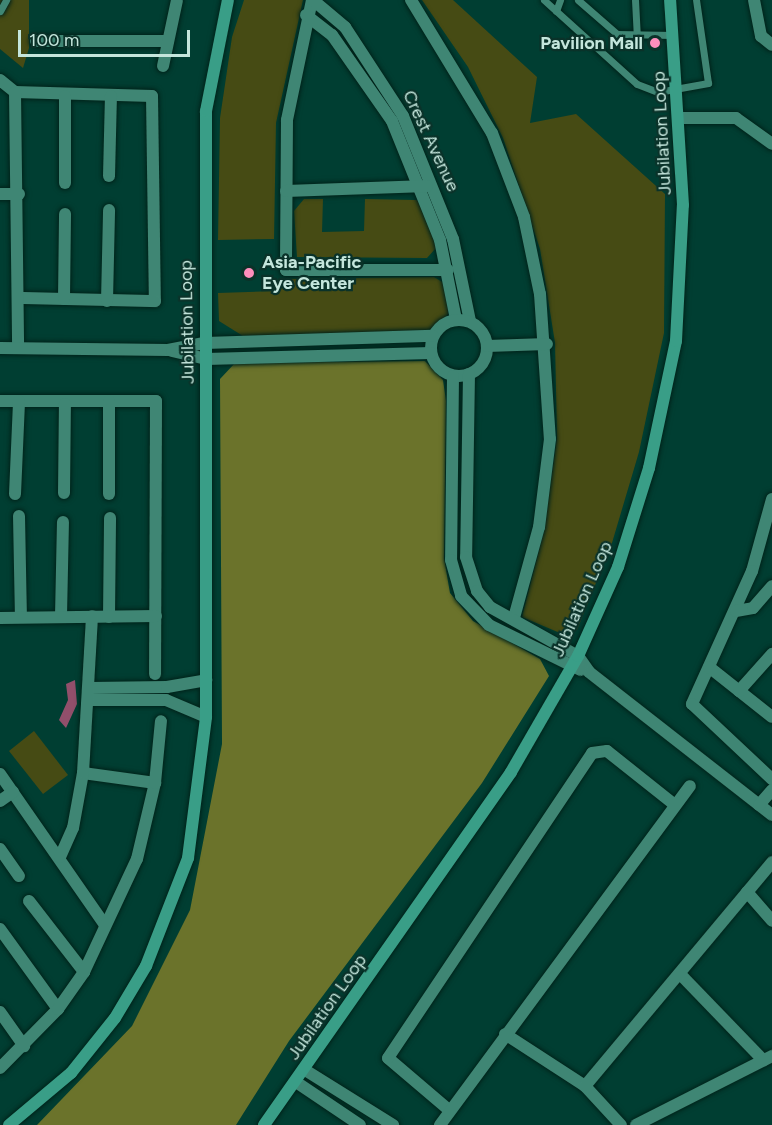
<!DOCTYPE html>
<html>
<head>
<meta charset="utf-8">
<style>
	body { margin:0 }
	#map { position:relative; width:772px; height:1125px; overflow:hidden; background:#003e32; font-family:Figtree,sans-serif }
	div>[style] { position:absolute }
	.green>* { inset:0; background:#464b14 }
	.forest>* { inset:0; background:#6b732b }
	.water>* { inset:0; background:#924f6b }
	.roads { filter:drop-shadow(0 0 2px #00231a) drop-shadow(0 0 2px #00231a) }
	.lane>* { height:7px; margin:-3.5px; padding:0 3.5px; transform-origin:3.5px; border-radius:3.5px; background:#3f8674 }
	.street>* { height:12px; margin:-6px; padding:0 6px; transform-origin:6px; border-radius:6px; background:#3f8674 }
	.street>.ring { margin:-6px; padding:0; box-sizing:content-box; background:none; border:12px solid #3f8674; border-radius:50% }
	.secondary>* { height:12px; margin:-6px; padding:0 6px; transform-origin:6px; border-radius:6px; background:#399e87 }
	.dots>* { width:16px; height:16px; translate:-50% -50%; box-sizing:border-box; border:3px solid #0a3229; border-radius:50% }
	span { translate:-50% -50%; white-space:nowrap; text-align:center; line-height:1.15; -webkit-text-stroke:4.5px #0a3229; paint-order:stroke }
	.poi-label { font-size:18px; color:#c4e6dc; font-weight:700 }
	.right { translate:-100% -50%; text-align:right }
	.left { translate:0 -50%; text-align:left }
	.street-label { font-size:18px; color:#c4e6dc }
	.scale { position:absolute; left:18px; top:30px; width:172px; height:27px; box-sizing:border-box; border:3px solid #c4e6dc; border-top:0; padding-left:8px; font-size:18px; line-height:21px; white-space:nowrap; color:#c4e6dc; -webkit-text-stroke:4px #0a3229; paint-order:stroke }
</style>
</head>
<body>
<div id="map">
	<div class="green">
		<i style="clip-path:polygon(0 0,29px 0,29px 48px,23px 68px,0 49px)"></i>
		<i style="clip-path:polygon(244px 0,303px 0,276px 123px,274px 239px,218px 240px,220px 118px,232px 37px)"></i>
		<i style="clip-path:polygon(422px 0,453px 0,537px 77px,530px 123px,576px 114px,665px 194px,664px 333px,639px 452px,612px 543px,577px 630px,560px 633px,522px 617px,544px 531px,557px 438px,555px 343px,540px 249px,503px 138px,468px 67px)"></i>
		<i style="clip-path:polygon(304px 199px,323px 199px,322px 232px,364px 231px,365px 199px,416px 200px,424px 203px,436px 248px,427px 258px,297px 257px,294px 211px)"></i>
		<i style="clip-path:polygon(434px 277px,447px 285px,448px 314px,430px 333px,243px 336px,219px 321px,218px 293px,276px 291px,278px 279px)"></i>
		<i style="clip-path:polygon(34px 731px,68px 775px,43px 794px,9px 751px)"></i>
	</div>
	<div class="forest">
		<i style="clip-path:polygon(425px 361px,443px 380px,446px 401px,444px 558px,450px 593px,473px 621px,540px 659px,549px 676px,482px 783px,289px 1041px,236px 1125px,37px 1125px,132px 1026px,190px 910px,222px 744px,220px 379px,235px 363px)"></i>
	</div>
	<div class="water">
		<i style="clip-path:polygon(75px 680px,77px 704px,66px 728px,59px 720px,68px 700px,66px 684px)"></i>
	</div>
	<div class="roads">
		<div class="lane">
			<i style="left:544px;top:0;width:125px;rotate:42.1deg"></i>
			<i style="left:637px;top:84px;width:22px;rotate:21deg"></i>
			<i style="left:658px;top:92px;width:51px;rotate:-10.2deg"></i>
			<i style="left:708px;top:83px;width:84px;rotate:-98.2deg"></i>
			<i style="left:578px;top:0;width:52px;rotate:41.1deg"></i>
			<i style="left:617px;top:34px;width:56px;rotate:1deg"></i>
			<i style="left:635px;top:0;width:36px;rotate:87deg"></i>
			<i style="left:0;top:11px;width:13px;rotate:-61deg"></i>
			<i style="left:556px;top:11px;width:12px;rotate:-70deg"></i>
		</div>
		<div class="street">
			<i style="left:312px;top:0;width:123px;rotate:101.8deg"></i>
			<i style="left:287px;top:120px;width:150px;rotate:90.4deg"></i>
			<i style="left:286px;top:270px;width:162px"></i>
			<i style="left:313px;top:0;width:42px;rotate:40.2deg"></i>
			<i style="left:345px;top:27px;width:106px;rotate:56.9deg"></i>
			<i style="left:403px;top:116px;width:133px;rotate:67.9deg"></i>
			<i style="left:453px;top:239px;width:84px;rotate:78.3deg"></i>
			<i style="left:411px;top:0;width:156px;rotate:58.7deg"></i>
			<i style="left:492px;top:133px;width:90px;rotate:69.1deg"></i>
			<i style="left:524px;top:217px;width:79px;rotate:78.3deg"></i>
			<i style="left:540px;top:294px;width:145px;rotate:86.1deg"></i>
			<i style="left:550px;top:439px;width:89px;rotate:97.1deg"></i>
			<i style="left:539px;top:527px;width:94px;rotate:105.4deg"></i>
			<i style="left:754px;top:0;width:37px;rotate:79deg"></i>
			<i style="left:761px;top:36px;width:14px;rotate:39deg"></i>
			<i style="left:306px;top:15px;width:33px;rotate:38deg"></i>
			<i style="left:332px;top:35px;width:105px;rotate:55.1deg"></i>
			<i style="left:392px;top:121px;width:128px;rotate:68deg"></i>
			<i style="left:440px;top:240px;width:81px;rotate:78.6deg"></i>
			<i style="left:36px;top:41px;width:132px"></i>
			<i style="left:163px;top:66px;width:67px;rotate:-78deg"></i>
			<i style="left:0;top:80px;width:19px;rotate:39deg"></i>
			<i style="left:15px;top:92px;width:137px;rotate:1.7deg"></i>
			<i style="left:152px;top:96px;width:205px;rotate:89.2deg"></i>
			<i style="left:155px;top:301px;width:136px;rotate:-178.7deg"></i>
			<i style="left:15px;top:92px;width:256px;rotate:89.3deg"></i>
			<i style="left:65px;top:96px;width:87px;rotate:90deg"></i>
			<i style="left:681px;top:118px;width:55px"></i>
			<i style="left:736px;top:118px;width:44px;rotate:35.8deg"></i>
			<i style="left:109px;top:176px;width:80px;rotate:-88.6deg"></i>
			<i style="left:286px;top:191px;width:141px;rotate:-2deg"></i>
			<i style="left:0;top:194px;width:19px"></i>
			<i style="left:64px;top:299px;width:85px;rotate:-89.3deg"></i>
			<i style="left:107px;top:301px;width:91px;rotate:-88.7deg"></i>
			<i class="ring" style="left:431px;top:320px;width:44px;height:44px"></i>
			<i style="left:487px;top:346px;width:60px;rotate:-1.9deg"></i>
			<i style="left:0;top:348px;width:168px;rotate:0.7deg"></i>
			<i style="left:168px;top:350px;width:38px;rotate:-11deg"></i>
			<i style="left:205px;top:343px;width:228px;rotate:-1.8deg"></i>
			<i style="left:172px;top:351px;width:35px;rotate:13deg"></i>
			<i style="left:206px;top:359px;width:225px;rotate:-1.5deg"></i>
			<i style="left:469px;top:374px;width:183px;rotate:90.9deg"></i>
			<i style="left:466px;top:557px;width:36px;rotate:72deg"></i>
			<i style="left:477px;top:591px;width:21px;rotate:51deg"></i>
			<i style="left:490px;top:607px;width:101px;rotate:29.1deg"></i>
			<i style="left:578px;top:656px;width:19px;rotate:55deg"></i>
			<i style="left:589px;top:672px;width:232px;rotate:38deg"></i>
			<i style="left:453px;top:376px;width:184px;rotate:90.6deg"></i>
			<i style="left:451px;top:560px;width:37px;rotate:74deg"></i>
			<i style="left:461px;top:596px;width:40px;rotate:46deg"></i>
			<i style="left:489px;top:625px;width:102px;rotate:26.1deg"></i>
			<i style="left:0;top:401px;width:156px"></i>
			<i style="left:156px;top:401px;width:273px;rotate:90.2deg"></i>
			<i style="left:109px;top:401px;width:93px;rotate:90deg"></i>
			<i style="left:64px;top:493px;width:89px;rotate:-89.4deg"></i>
			<i style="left:15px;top:494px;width:93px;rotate:-87.5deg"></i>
			<i style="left:772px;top:499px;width:75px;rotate:105.5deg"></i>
			<i style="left:752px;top:571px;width:146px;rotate:114.3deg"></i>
			<i style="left:692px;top:704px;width:110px;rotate:43.2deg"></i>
			<i style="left:19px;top:516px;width:101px;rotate:88.9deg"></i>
			<i style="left:736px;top:611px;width:17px;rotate:-10deg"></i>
			<i style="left:753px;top:608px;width:29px;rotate:-49deg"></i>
			<i style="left:61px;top:616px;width:94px;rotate:-88.8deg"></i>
			<i style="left:109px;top:617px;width:99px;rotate:-89.4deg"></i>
			<i style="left:0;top:618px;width:156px;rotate:-0.7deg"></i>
			<i style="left:709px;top:667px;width:80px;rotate:38.4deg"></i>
			<i style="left:90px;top:688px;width:77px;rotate:-0.7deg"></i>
			<i style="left:167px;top:687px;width:40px;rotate:-10deg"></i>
			<i style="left:739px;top:691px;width:50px;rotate:-48.3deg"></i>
			<i style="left:91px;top:700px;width:75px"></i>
			<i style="left:166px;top:700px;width:43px;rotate:23deg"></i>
			<i style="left:83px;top:773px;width:73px;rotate:7.9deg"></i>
			<i style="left:0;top:774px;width:184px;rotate:55.2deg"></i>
			<i style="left:0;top:801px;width:16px;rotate:-35deg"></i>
			<i style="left:759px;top:805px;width:20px;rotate:-49deg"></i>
			<i style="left:0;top:849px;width:33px;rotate:55deg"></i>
			<i style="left:60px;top:857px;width:32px;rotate:-66deg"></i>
			<i style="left:73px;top:828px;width:56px;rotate:-79.7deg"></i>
			<i style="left:83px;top:773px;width:157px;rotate:-86.7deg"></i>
			<i style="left:747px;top:892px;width:38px;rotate:49deg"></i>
			<i style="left:29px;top:901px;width:90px;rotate:52.2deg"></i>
			<i style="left:0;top:929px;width:99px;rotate:54.1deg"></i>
			<i style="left:680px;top:974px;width:120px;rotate:46deg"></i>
			<i style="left:0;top:1012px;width:42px;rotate:54.8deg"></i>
			<i style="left:505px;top:1034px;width:95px;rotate:33deg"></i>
			<i style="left:585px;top:1086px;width:53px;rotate:47.3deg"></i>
			<i style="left:0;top:1068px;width:83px;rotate:-45.5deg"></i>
			<i style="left:58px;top:1009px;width:45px;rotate:-54.9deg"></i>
			<i style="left:84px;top:972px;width:125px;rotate:-64.9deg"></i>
			<i style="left:137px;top:859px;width:78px;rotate:-76.7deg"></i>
			<i style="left:155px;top:783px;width:62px;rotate:-84.5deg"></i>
			<i style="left:305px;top:1070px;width:104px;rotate:32deg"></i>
			<i style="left:296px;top:1082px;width:77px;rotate:33.9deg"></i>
			<i style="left:585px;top:1086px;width:292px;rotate:-50.1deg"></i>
			<i style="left:449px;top:1110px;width:80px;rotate:-139.6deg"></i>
			<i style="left:388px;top:1058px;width:367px;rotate:-56.2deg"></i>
			<i style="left:592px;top:753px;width:15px;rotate:-8deg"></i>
			<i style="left:607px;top:751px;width:87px;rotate:38.5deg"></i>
			<i style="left:440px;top:1125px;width:421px;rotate:-53.6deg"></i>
			<i style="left:636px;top:1125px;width:153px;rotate:-26.9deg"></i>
		</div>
		<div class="secondary">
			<i style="left:9px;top:1125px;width:81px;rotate:-40deg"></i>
			<i style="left:71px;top:1073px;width:70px;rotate:-51.3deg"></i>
			<i style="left:115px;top:1018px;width:61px;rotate:-59.2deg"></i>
			<i style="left:146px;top:966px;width:116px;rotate:-68.7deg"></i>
			<i style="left:188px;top:858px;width:142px;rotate:-82.7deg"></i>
			<i style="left:206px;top:717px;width:606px;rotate:-90deg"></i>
			<i style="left:206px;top:111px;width:113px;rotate:-78.8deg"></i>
			<i style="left:264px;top:1125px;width:431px;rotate:-55deg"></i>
			<i style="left:511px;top:772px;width:134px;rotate:-60deg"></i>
			<i style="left:578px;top:656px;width:98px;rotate:-65.8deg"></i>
			<i style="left:618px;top:567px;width:104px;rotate:-72.6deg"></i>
			<i style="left:649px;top:468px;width:130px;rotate:-78deg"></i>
			<i style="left:676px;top:341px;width:136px;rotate:-87.1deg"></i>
			<i style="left:683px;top:205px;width:205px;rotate:-93.6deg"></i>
		</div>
	</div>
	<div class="dots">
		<i style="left:655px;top:43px;background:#fe8ebc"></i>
		<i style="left:249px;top:273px;background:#fe8ebc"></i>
	</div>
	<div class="poi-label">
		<span class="right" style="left:643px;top:43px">Pavilion Mall</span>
		<span class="left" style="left:262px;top:273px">Asia-Pacific<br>Eye Center</span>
	</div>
	<div class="street-label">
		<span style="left:662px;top:133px;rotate:-93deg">Jubilation Loop</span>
		<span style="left:431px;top:141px;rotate:65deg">Crest Avenue</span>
		<span style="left:187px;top:322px;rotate:-91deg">Jubilation Loop</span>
		<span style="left:582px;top:599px;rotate:-66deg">Jubilation Loop</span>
		<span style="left:327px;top:1007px;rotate:-55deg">Jubilation Loop</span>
	</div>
	<div class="scale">100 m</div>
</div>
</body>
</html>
